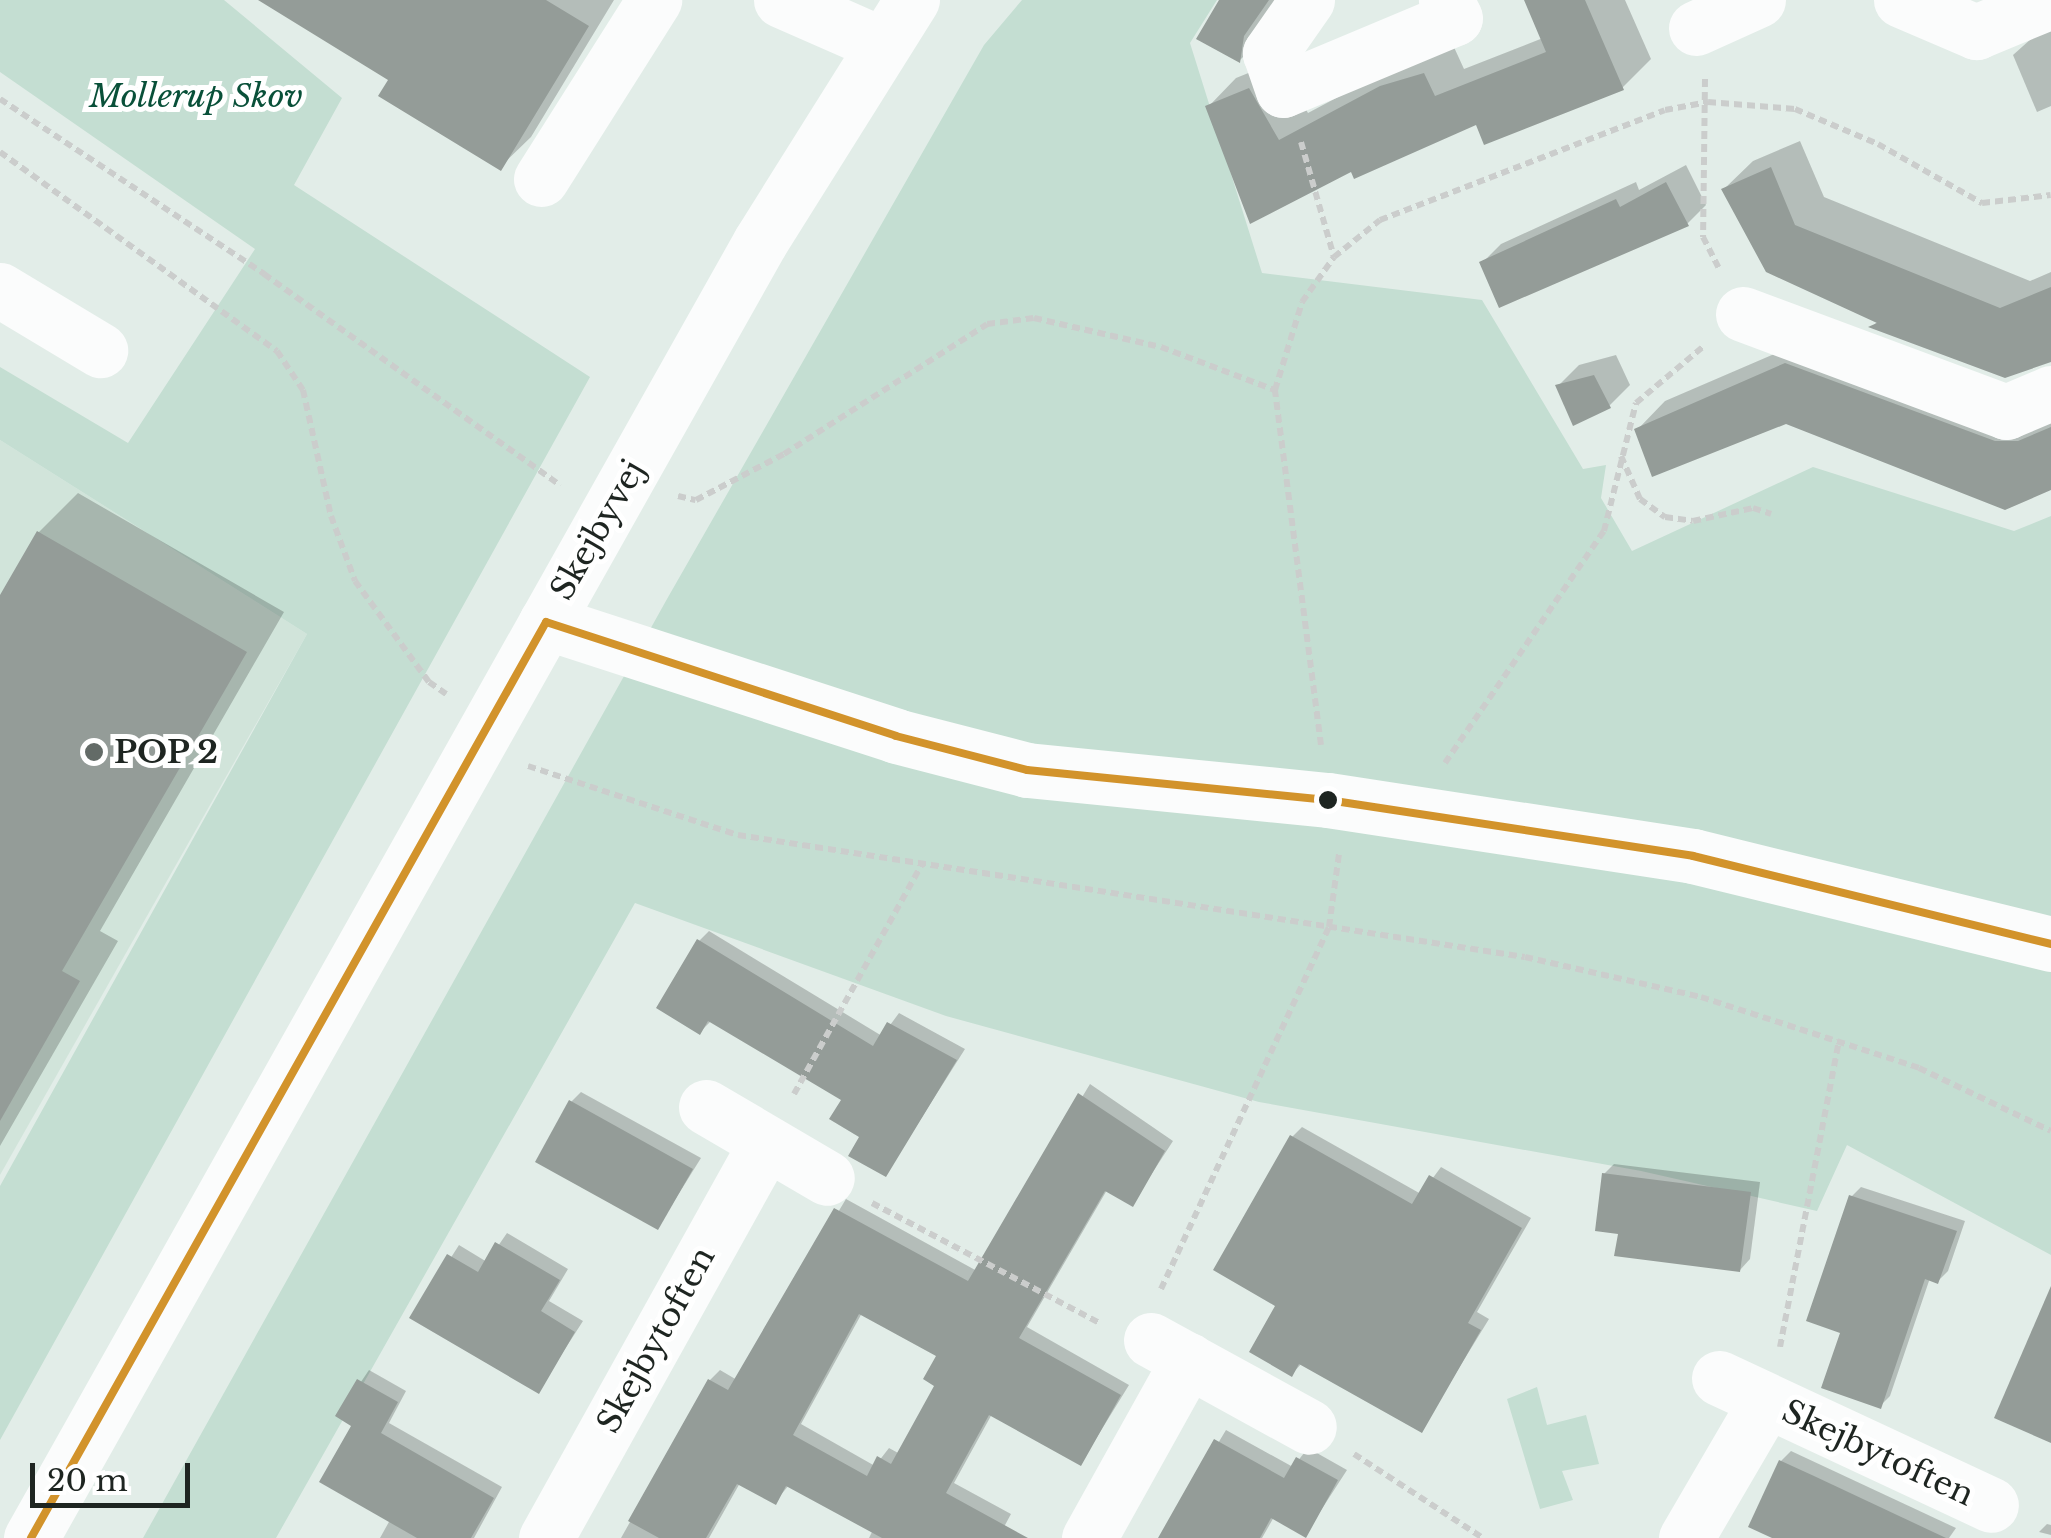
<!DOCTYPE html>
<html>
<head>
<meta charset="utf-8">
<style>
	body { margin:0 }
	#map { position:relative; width:2051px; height:1538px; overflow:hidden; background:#e2ede8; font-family:"Libre Baskerville",serif }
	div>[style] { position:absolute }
	.built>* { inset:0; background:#d1e4da }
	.green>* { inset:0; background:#c4ded2 }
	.shadow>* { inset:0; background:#0003 }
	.building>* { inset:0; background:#949c98 }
	.path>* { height:6px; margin-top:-3px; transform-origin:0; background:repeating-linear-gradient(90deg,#cbcdcc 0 8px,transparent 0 13px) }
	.minor>* { height:55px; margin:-27.5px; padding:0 27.5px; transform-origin:27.5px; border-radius:27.5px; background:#fbfcfc }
	.bus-1>* { height:8px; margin:-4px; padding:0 4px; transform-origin:4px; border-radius:4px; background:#d2932b }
	.dots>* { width:28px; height:28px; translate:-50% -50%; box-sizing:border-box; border:5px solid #fff; border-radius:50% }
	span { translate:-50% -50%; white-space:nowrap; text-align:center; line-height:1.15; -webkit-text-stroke:10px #fff; paint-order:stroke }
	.park-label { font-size:32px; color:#095039; font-style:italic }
	.street-label { font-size:32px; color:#1e2521 }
	.poi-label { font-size:32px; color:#1e2521; font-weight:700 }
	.left { translate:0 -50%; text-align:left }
	.scale { position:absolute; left:30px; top:1463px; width:160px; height:45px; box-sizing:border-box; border:5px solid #1e2521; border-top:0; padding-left:12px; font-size:30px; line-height:35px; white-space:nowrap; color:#1e2521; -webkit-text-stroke:8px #fff; paint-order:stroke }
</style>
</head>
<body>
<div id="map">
	<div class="built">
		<i style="clip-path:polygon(0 440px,307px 634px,0 1175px)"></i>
	</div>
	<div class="green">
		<i style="clip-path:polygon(0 0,224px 0,342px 98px,294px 185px,590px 377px,0 1440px,0 1186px,307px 634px,0 440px,0 367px,128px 443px,255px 249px,0 72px)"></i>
		<i style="clip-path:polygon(1022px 0,1217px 0,1190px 43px,1262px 273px,1482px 300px,1583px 469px,1606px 465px,1601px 498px,1632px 551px,1813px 467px,2014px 531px,2051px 516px,2051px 1255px,1847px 1145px,1817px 1211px,1641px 1171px,1259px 1102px,946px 1016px,635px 903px,276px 1538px,143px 1538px,667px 599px,984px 45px)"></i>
		<i style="clip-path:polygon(1537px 1387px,1547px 1425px,1586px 1415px,1599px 1464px,1562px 1471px,1573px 1500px,1540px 1509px,1507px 1399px)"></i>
	</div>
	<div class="shadow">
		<i style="clip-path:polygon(263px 0,614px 0,531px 137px,500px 167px,391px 79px)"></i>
		<i style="clip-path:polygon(1222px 0,1275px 0,1268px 32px,1240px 60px)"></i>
		<i style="clip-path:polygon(1527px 0,1625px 0,1651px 59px,1622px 88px,1477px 122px,1353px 168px,1251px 220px,1208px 107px,1236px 78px,1278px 61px,1308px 113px,1411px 58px,1453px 45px,1464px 69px,1543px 38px)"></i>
		<i style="clip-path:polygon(2051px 21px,2051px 106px,2037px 112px,2013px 55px)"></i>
		<i style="clip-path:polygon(1800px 141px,1824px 197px,2030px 281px,2051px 272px,2051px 361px,1873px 326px,1878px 321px,1724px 189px,1753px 161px)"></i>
		<i style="clip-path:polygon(1686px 165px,1706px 205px,1687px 224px,1482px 263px,1501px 244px,1636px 182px,1639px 190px)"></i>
		<i style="clip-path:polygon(1816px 336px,2051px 412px,2051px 488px,1786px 421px,1637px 430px,1665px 401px)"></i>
		<i style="clip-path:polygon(1616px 355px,1630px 385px,1609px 406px,1558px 386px,1579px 365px)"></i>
		<i style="clip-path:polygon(78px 493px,284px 612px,100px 931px,118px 941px,0 1146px,0 600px,39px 532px)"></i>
		<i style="clip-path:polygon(709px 931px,882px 1036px,899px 1013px,965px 1049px,886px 1174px,844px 1099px,712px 1020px,700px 1032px,699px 941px)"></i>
		<i style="clip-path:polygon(evenodd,1090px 1084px,1173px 1141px,1132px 1204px,1107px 1190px,1027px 1327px,1129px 1385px,1081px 1463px,992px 1414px,954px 1483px,1011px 1514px,998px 1538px,869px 1538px,873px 1530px,789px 1485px,775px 1502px,740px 1483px,709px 1538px,621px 1538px,710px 1380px,720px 1370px,737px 1380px,846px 1199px,977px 1271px,1090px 1084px,862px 1313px,939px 1355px,938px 1385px,900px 1454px,889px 1448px,875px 1466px,801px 1424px,862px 1313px)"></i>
		<i style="clip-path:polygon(581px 1092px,701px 1158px,658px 1227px,571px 1102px)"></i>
		<i style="clip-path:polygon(1302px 1127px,1421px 1194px,1441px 1167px,1531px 1218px,1477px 1312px,1489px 1319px,1421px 1430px,1302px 1363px,1292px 1374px,1279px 1306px,1292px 1137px)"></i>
		<i style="clip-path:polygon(1614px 1164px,1760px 1182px,1750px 1259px,1740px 1270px,1620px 1232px,1604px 1174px)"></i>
		<i style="clip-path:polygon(1861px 1187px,1965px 1221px,1948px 1271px,1938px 1281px,1930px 1278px,1890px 1396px,1880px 1406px,1851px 1197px)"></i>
		<i style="clip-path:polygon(507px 1233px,568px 1269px,549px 1301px,583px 1321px,538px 1391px,413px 1317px,459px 1245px,487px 1262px)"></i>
		<i style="clip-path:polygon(369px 1370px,406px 1391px,389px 1423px,502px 1487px,474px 1538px,380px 1538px,390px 1520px,355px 1425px,338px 1416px)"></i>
		<i style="clip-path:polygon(1226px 1430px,1293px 1467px,1308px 1448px,1347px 1470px,1305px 1535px,1274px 1517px,1262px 1538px,1161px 1538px)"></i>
		<i style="clip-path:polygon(1791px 1451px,1956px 1528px,1949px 1538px,1778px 1538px,1781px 1461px)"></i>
		<i style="clip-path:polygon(2047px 1524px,2051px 1525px,2051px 1535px,2039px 1532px)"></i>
	</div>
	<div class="building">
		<i style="clip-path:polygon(258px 0,546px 0,589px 26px,501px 171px,378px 96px,388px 80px)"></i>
		<i style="clip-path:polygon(1219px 0,1269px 0,1244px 36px,1240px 63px,1196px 39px)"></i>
		<i style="clip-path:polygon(1524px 0,1585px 0,1624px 90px,1484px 145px,1476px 125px,1354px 179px,1351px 172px,1250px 224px,1205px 106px,1249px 88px,1279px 140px,1380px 86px,1424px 73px,1435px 96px,1546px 52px)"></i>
		<i style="clip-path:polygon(1771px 167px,1795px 225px,2000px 308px,2051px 287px,2051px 362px,2005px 378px,1868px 327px,1877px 323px,1766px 272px,1721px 189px)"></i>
		<i style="clip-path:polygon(1666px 182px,1689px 226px,1499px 308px,1479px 262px,1616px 199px,1620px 207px)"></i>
		<i style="clip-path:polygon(1785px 363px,1995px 441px,2018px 441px,2051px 427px,2051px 490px,2005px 510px,1786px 424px,1652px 477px,1634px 429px)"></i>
		<i style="clip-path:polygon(1594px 375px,1611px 408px,1573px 426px,1555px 385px)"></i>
		<i style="clip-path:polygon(37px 531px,247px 652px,62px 971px,80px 981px,0 1121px,0 595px)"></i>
		<i style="clip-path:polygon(697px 939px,873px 1046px,887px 1022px,957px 1060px,886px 1177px,848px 1156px,859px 1137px,829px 1119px,841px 1100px,708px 1021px,700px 1035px,656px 1008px)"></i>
		<i style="clip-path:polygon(evenodd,1078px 1093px,1165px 1151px,1133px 1207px,1105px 1191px,1019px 1338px,1121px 1395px,1081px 1466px,989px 1415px,946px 1493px,1028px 1538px,882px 1538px,786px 1486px,776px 1505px,737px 1484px,706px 1538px,659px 1538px,628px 1521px,708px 1379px,728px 1390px,834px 1208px,968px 1281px,1078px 1093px,859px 1314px,936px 1356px,923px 1379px,934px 1386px,891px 1464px,877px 1456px,867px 1476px,793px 1435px,859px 1314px)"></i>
		<i style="clip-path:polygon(569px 1100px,693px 1169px,658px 1230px,535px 1162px)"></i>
		<i style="clip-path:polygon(1290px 1135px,1412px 1204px,1429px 1175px,1522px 1228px,1468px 1323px,1481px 1330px,1422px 1433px,1299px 1364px,1292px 1377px,1249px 1352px,1275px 1306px,1213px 1270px)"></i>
		<i style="clip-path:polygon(1602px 1173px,1751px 1192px,1740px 1272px,1614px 1256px,1618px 1234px,1595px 1231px)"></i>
		<i style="clip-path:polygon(1849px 1195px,1957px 1231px,1938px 1284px,1925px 1279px,1881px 1409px,1821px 1388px,1840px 1333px,1806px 1321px)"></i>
		<i style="clip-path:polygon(495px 1242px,560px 1280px,541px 1311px,575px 1332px,539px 1394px,409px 1318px,447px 1254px,478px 1272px)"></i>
		<i style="clip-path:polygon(2051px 1286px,2051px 1443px,1994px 1418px)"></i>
		<i style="clip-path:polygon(357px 1379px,398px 1402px,381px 1433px,494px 1498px,471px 1538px,417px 1538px,319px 1482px,351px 1426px,335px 1416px)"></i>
		<i style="clip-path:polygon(1214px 1439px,1284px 1478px,1296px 1457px,1338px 1480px,1306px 1538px,1271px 1518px,1260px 1538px,1158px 1538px)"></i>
		<i style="clip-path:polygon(1779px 1460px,1814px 1476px,1946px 1538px,1772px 1538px,1748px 1527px)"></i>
	</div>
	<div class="path">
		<i style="left:1705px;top:79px;width:158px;rotate:90.7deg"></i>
		<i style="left:1703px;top:237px;width:34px;rotate:63deg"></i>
		<i style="left:0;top:99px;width:317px;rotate:33.5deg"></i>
		<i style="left:264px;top:274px;width:364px;rotate:35.5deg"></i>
		<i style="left:1301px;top:142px;width:120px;rotate:74deg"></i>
		<i style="left:0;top:152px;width:341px;rotate:35.7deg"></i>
		<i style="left:277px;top:351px;width:47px;rotate:56.3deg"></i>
		<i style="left:303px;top:390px;width:129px;rotate:77.5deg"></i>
		<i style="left:331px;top:516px;width:69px;rotate:69.7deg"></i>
		<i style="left:355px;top:581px;width:125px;rotate:53.8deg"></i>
		<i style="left:429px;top:682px;width:21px;rotate:35deg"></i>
		<i style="left:1621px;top:456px;width:47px;rotate:66.2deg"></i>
		<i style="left:1640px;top:499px;width:31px;rotate:36deg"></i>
		<i style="left:1665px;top:517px;width:28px;rotate:8deg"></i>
		<i style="left:1693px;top:521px;width:61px;rotate:-12.2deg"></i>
		<i style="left:1753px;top:508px;width:19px;rotate:18deg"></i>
		<i style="left:678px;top:496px;width:18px;rotate:13deg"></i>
		<i style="left:696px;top:500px;width:99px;rotate:-27.6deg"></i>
		<i style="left:784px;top:454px;width:241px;rotate:-32.6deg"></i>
		<i style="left:987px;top:324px;width:47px;rotate:-7.3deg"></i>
		<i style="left:1034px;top:318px;width:130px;rotate:12.9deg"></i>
		<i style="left:1161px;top:347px;width:122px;rotate:20.7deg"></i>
		<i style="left:1321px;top:745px;width:358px;rotate:-97.4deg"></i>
		<i style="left:1275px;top:390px;width:92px;rotate:-72.9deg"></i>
		<i style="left:1302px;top:302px;width:55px;rotate:-54.6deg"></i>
		<i style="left:1334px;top:257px;width:59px;rotate:-38.8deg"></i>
		<i style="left:1380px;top:220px;width:305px;rotate:-21.1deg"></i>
		<i style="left:1665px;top:110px;width:44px;rotate:-10.5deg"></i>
		<i style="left:1708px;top:102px;width:87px;rotate:4.6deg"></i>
		<i style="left:1795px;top:109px;width:90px;rotate:22.9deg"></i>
		<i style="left:1878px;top:144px;width:120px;rotate:29.6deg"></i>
		<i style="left:1982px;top:203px;width:69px;rotate:-6.6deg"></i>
		<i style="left:1445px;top:763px;width:281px;rotate:-55.6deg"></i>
		<i style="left:1604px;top:531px;width:132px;rotate:-76deg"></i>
		<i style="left:1636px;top:403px;width:89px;rotate:-40deg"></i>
		<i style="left:528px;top:766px;width:221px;rotate:18.2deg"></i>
		<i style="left:738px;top:835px;width:796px;rotate:8.81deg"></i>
		<i style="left:1525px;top:957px;width:180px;rotate:12.8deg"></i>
		<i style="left:1701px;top:997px;width:229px;rotate:18deg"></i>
		<i style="left:1919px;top:1068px;width:146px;rotate:25.5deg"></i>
		<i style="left:794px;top:1094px;width:265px;rotate:-60.9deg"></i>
		<i style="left:872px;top:1203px;width:258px;rotate:27.8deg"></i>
		<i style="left:1161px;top:1289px;width:399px;rotate:-65.1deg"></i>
		<i style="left:1329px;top:927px;width:74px;rotate:-82.2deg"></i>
		<i style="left:1780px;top:1347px;width:313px;rotate:-79.1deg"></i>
		<i style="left:1354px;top:1454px;width:154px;rotate:33.1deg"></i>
	</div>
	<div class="minor">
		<i style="left:781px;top:0;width:109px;rotate:23.7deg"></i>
		<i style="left:1307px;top:0;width:65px;rotate:124.9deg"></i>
		<i style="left:1270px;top:53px;width:39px;rotate:71deg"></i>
		<i style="left:1283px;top:90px;width:186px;rotate:-22.7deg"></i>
		<i style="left:1455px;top:18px;width:20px;rotate:-117deg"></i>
		<i style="left:1901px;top:0;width:82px;rotate:23.1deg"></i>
		<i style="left:1976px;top:32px;width:81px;rotate:-22.5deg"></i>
		<i style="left:1696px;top:28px;width:68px;rotate:-24.3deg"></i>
		<i style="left:541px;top:179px;width:212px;rotate:-57.7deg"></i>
		<i style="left:0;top:290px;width:117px;rotate:31deg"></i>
		<i style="left:1743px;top:314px;width:281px;rotate:20.4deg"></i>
		<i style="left:2006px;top:412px;width:49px;rotate:-22.9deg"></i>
		<i style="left:546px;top:622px;width:368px;rotate:18deg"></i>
		<i style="left:896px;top:736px;width:135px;rotate:14.5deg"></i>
		<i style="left:1027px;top:770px;width:302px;rotate:5.7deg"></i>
		<i style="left:1328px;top:800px;width:369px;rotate:8.7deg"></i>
		<i style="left:1693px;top:856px;width:369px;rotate:13.8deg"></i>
		<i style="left:706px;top:1107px;width:140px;rotate:30.4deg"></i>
		<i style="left:1151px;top:1340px;width:180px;rotate:28.8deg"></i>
		<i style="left:1719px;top:1378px;width:300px;rotate:25deg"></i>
		<i style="left:31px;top:1538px;width:1487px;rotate:-60.64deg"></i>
		<i style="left:760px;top:242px;width:286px;rotate:-57.9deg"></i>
		<i style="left:546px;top:1538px;width:452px;rotate:-60.9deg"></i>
		<i style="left:1089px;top:1538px;width:204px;rotate:-60.9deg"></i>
		<i style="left:1686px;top:1538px;width:159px;rotate:-59.7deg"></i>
	</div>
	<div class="bus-1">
		<i style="left:31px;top:1538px;width:1051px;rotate:-60.65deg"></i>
		<i style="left:546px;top:622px;width:368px;rotate:18deg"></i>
		<i style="left:896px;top:736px;width:135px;rotate:14.5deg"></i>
		<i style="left:1027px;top:770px;width:302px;rotate:5.7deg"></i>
		<i style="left:1328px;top:800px;width:369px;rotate:8.7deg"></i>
		<i style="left:1693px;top:856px;width:369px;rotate:13.8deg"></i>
	</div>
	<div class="dots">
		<i style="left:94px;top:752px;background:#636b67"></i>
		<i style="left:1328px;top:800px;background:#1e2521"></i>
	</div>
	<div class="park-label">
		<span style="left:196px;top:96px">Mollerup Skov</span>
	</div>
	<div class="street-label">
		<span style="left:598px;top:530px;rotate:-60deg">Skejbyvej</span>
		<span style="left:656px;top:1340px;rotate:-61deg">Skejbytoften</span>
		<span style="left:1878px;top:1453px;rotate:25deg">Skejbytoften</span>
	</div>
	<div class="poi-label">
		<span class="left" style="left:114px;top:752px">POP 2</span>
	</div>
	<div class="scale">20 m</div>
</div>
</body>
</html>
